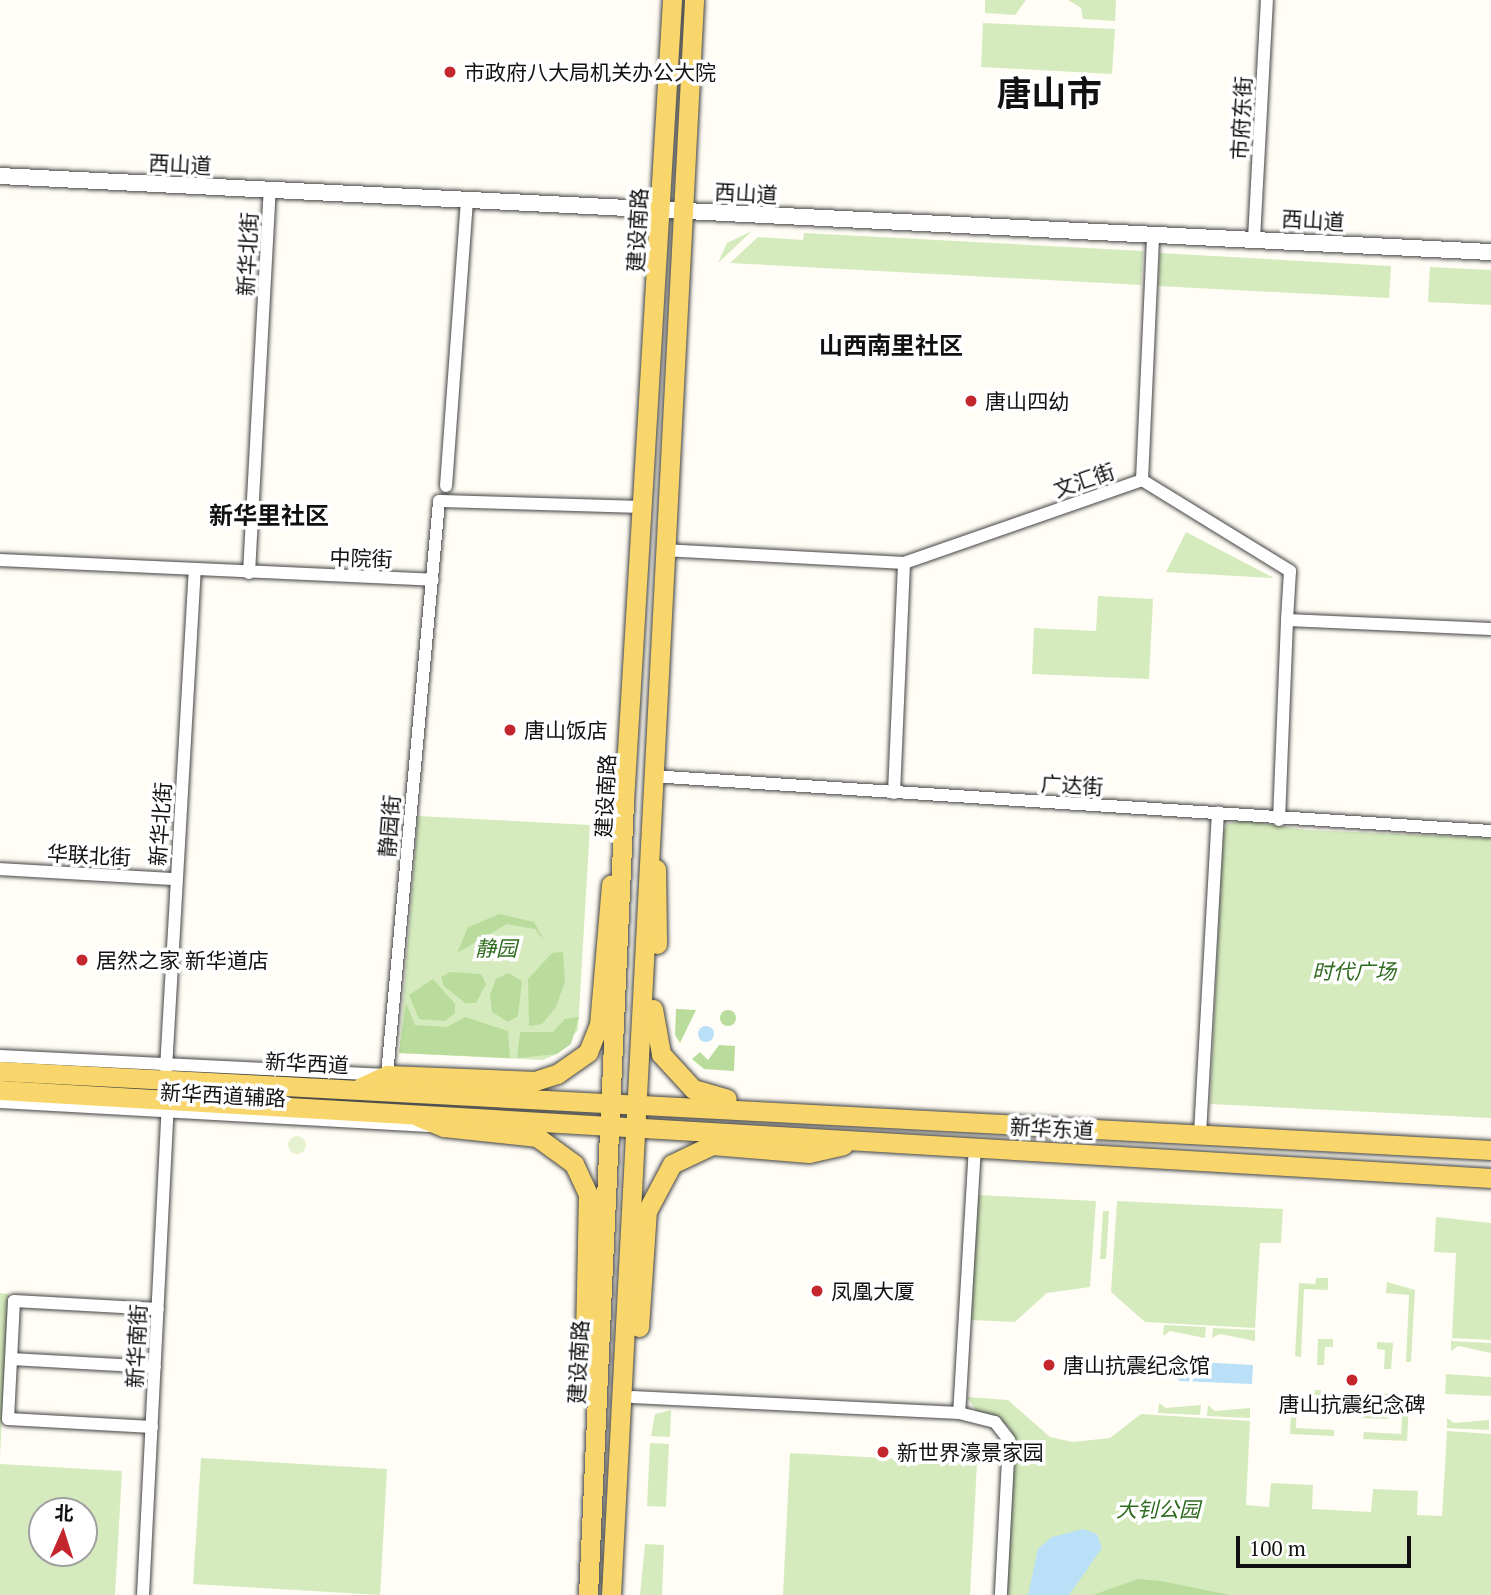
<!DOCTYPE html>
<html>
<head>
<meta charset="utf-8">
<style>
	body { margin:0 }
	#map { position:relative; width:1491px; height:1595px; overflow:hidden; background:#fffdf5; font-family:"PT Serif","Noto Sans SC",serif }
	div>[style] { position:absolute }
	.green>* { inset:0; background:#d5ebbd }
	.forest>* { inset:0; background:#b9dc9c }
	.round { border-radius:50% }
	.pitch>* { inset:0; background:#e6f2cf }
	.water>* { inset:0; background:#b9e0f7 }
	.roads { filter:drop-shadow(0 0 2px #444) drop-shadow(0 0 2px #444) }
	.minor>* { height:12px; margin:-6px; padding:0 6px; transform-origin:6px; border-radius:6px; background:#fff }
	.tertiary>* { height:16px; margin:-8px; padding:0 8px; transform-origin:8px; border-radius:8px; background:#fff }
	.primary>* { height:19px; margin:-9.5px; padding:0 9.5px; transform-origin:9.5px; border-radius:9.5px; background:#f9d66b }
	.dots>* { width:19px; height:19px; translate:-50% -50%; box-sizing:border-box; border:4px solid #fff; border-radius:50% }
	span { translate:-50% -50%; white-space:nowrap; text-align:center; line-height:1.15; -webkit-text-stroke:7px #fff; paint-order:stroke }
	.poi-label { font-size:21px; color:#111 }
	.left { translate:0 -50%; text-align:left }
	.street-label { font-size:21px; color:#111 }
	.park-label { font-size:21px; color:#2f6b1f; font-style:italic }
	.quarter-label { font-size:24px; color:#111; font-weight:700 }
	.town-label { font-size:35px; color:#111; font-weight:700 }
	.north { position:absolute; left:28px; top:1497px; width:70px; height:70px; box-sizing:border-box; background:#fff; border:2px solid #a0a0a0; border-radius:50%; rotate:3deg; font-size:19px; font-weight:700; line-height:28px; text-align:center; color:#111 }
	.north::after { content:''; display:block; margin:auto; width:24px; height:32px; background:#c4262e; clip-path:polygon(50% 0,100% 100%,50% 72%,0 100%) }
	.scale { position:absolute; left:1236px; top:1536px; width:175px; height:32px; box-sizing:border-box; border:4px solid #111; border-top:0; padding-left:9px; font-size:21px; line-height:24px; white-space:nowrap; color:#111; -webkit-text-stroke:5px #fff; paint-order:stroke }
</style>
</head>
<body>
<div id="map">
	<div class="green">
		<i style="clip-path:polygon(985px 0,1026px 0,1015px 15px,985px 13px)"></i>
		<i style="clip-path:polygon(1068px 0,1116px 0,1115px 21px,1083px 19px,1081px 8px)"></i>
		<i style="clip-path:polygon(983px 23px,1115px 29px,1112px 74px,981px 67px)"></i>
		<i style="clip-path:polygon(752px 231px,718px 263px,727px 243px)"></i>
		<i style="clip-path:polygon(804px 233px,1143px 251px,1141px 285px,730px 263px,758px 237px,803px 240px)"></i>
		<i style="clip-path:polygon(1160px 253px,1391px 266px,1389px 298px,1158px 286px)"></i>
		<i style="clip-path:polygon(1430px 267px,1491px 270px,1491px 305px,1428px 302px)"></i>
		<i style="clip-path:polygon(1186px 532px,1274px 578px,1166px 572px)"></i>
		<i style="clip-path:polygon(1098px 596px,1153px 599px,1149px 679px,1032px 674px,1034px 628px,1096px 631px)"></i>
		<i style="clip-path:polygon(418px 816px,590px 825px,578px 1030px,557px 1054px,543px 1060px,399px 1053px)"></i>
		<i style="clip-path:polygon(1244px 820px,1307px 830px,1491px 838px,1491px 1118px,1210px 1104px,1223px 833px,1227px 824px)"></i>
		<i style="clip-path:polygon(977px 1195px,1096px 1201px,1090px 1287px,1047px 1293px,1015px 1322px,970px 1320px)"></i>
		<i style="clip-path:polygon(1117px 1201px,1283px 1209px,1281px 1243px,1260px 1243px,1255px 1328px,1145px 1322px,1111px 1292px)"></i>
		<i style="clip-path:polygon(1103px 1211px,1109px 1211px,1106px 1259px,1100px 1259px)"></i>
		<i style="clip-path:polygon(1436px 1217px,1491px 1223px,1491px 1340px,1452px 1338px,1456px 1253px,1434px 1252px)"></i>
		<i style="clip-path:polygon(1316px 1278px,1328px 1278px,1328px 1290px,1304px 1289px,1301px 1357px,1295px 1356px,1299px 1283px,1315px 1284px)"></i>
		<i style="clip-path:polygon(1387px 1282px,1415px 1290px,1411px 1362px,1406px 1362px,1409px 1295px,1386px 1293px)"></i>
		<i style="clip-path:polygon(0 1293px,9px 1294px,0 1456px)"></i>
		<i style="clip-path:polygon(1164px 1325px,1206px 1327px,1205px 1338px,1170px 1331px,1163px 1336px)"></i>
		<i style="clip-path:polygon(1213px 1328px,1255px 1330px,1255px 1341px,1220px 1334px,1212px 1338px)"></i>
		<i style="clip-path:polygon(1318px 1339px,1333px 1339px,1333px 1347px,1325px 1347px,1324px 1365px,1317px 1365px)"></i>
		<i style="clip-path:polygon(1451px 1341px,1491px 1343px,1491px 1353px,1458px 1346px,1451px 1351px)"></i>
		<i style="clip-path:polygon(1377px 1342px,1393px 1343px,1391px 1369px,1384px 1369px,1385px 1350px,1377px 1349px)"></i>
		<i style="clip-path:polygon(1446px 1374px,1491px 1377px,1491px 1396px,1445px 1394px)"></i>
		<i style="clip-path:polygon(1314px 1390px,1321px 1390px,1320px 1410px,1338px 1410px,1338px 1416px,1313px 1415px)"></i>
		<i style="clip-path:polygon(1382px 1393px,1389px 1394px,1388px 1419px,1363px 1418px,1363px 1412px,1381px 1412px)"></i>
		<i style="clip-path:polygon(1292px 1396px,1297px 1396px,1296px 1428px,1334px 1430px,1334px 1436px,1290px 1434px)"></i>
		<i style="clip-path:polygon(967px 1397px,1008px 1400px,1050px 1437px,1073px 1442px,1110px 1438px,1141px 1414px,1250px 1421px,1246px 1505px,1269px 1507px,1271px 1483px,1313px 1485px,1312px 1509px,1371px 1512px,1373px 1489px,1418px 1491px,1417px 1515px,1442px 1516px,1447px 1431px,1491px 1434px,1491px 1595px,1006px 1595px,1015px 1439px,1008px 1426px,977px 1412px)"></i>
		<i style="clip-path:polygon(1403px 1402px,1409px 1403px,1407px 1441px,1363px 1439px,1364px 1432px,1401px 1434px)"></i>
		<i style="clip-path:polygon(1159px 1403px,1166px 1408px,1201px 1405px,1200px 1415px,1158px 1413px)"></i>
		<i style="clip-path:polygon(1208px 1405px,1215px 1411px,1250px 1408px,1250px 1418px,1207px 1416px)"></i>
		<i style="clip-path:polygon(671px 1410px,670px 1437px,651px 1436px,655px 1414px)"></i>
		<i style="clip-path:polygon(1447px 1418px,1454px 1423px,1489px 1420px,1489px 1430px,1447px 1428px)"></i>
		<i style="clip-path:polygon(650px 1443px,669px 1444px,666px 1507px,647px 1506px)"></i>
		<i style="clip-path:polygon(790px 1453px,977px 1463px,970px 1595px,783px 1595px)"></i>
		<i style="clip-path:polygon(201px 1458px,387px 1469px,380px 1595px,193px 1584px)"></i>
		<i style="clip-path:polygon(evenodd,0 1464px,122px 1471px,115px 1595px,0 1595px,0 1464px,42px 1511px,84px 1511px,84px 1553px,42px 1553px,42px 1511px)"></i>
		<i style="clip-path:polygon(645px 1544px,664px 1545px,662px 1595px,640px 1595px)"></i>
	</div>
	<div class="forest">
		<i style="clip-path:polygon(500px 914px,534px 922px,545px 942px,535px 929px,507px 924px,457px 953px,468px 927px)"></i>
		<i style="clip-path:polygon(563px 952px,565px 981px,556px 1007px,542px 1024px,529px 1026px,528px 979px,552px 953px)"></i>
		<i style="clip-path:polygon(450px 972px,481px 974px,486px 984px,476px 1003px,465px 1003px,444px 986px,441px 977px)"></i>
		<i style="clip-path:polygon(508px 973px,522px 981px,518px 1016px,508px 1022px,492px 1012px,490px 995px,496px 979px)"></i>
		<i style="clip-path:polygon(433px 979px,455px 1004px,455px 1013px,445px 1021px,419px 1019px,409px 995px)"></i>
		<i style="clip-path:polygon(406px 1003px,415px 1025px,447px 1027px,465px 1017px,508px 1031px,510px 1058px,399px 1053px)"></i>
		<i style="clip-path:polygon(676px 1009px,696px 1010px,680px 1043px,675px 1035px)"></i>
		<i class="round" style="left:720px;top:1010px;width:16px;height:16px"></i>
		<i style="clip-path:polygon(579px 1017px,571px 1044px,557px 1054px,517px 1058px,520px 1032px,553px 1032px,565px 1019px)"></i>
		<i style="clip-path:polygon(719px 1045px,735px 1046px,734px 1071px,704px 1069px,692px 1059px,700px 1052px,708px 1060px)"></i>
		<i style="clip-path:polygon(1138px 1579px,1161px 1581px,1230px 1595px,1093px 1595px)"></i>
	</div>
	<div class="pitch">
		<i class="round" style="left:288px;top:1136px;width:18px;height:18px"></i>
	</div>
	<div class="water">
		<i class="round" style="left:698px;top:1026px;width:16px;height:16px"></i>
		<i style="clip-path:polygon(1180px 1361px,1253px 1365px,1252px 1384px,1179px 1381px,1173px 1370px)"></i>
		<i style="clip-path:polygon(1083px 1529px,1097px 1534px,1102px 1548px,1069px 1595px,1028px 1595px,1038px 1549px,1052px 1537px)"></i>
	</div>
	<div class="roads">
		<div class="minor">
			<i style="left:1254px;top:239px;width:239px;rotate:-86.9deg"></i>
			<i style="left:1142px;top:480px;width:246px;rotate:-87.4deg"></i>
			<i style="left:446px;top:486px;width:288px;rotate:-85.8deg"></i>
			<i style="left:664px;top:550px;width:240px;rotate:3.1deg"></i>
			<i style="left:904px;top:563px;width:252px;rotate:-19.2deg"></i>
			<i style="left:1142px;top:480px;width:174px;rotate:31.6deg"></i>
			<i style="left:1290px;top:571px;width:49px;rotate:93.5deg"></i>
			<i style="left:1287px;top:620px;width:204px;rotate:2.5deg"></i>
			<i style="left:0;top:560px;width:433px;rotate:2.6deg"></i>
			<i style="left:249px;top:573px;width:384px;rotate:-86.9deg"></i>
			<i style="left:651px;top:776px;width:842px;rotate:3.75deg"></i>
			<i style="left:894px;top:793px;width:230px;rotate:-87.5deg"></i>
			<i style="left:1279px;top:820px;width:200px;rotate:-87.7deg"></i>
			<i style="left:0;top:869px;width:175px;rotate:3.3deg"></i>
			<i style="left:0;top:1056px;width:387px;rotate:2.8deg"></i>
			<i style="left:387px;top:1075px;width:576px;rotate:-84.82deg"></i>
			<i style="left:439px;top:501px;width:205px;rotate:1.7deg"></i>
			<i style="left:166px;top:1069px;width:500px;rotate:-86.7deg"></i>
			<i style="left:0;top:1102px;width:430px;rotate:3.2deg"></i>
			<i style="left:1200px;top:1134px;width:322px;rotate:-86.8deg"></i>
			<i style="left:975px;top:1146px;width:267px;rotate:93.4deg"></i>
			<i style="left:959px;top:1413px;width:37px;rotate:14deg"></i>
			<i style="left:995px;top:1422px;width:23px;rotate:52deg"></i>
			<i style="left:1009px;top:1440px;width:155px;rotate:93deg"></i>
			<i style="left:11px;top:1359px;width:144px;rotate:3.2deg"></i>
			<i style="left:633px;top:1397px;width:326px;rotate:2.8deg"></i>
			<i style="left:152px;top:1427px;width:144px;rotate:-176.8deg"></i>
			<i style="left:8px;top:1419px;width:118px;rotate:-87.1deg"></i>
			<i style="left:14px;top:1301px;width:144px;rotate:3.2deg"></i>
			<i style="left:143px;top:1595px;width:498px;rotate:-87.1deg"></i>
		</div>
		<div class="tertiary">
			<i style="left:0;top:176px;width:1493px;rotate:2.92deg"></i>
		</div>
		<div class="primary">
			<i style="left:656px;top:869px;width:75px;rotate:89.2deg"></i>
			<i style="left:653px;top:1009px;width:46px;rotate:79.9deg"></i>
			<i style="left:661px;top:1054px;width:47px;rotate:47.6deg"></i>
			<i style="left:693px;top:1089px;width:35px;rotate:16deg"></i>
			<i style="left:0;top:1071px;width:1493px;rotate:3.03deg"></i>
			<i style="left:361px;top:1087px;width:29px;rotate:-25deg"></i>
			<i style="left:387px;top:1075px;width:148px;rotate:2.3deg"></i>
			<i style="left:535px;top:1081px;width:23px;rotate:-18deg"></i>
			<i style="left:557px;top:1074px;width:38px;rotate:-35deg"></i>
			<i style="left:588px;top:1052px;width:29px;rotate:-68deg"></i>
			<i style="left:599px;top:1025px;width:141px;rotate:-85.1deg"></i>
			<i style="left:0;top:1090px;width:1494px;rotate:3.38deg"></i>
			<i style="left:419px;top:1117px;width:27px;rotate:22deg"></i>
			<i style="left:444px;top:1127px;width:94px;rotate:6.1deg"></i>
			<i style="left:537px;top:1137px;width:46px;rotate:36.1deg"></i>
			<i style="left:574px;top:1164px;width:33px;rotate:65deg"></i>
			<i style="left:588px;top:1194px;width:143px;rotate:91.2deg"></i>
			<i style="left:585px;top:1337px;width:36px;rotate:76deg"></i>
			<i style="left:639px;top:1327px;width:116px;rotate:-86.1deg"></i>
			<i style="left:647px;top:1211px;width:53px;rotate:-62deg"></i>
			<i style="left:672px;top:1164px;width:44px;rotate:-25.4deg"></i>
			<i style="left:712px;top:1145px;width:97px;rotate:4.7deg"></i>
			<i style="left:809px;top:1153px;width:35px;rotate:-13deg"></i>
			<i style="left:588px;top:1595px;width:795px;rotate:-87.4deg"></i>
			<i style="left:624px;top:801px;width:802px;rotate:-86.57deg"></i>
			<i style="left:611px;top:1595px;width:1597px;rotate:-87.02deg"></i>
		</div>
	</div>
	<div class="dots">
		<i style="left:450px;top:72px;background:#c4262e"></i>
		<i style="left:971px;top:401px;background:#c4262e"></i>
		<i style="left:510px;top:730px;background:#c4262e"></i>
		<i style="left:82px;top:960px;background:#c4262e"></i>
		<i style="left:817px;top:1291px;background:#c4262e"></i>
		<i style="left:1049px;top:1365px;background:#c4262e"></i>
		<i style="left:1352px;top:1380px;background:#c4262e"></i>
		<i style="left:883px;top:1452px;background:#c4262e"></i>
	</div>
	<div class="poi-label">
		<span class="left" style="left:464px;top:72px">市政府八大局机关办公大院</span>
		<span class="left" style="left:985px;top:401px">唐山四幼</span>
		<span class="left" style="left:524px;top:730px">唐山饭店</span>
		<span class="left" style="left:96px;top:960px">居然之家 新华道店</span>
		<span class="left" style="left:831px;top:1291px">凤凰大厦</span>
		<span class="left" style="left:1063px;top:1365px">唐山抗震纪念馆</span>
		<span style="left:1352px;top:1404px">唐山抗震纪念碑</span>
		<span class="left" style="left:897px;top:1452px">新世界濠景家园</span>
	</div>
	<div class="street-label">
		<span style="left:1241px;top:118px;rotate:-87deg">市府东街</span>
		<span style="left:180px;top:164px;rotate:3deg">西山道</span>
		<span style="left:746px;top:193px;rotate:3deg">西山道</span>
		<span style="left:1313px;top:220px;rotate:3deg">西山道</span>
		<span style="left:637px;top:230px;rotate:-87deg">建设南路</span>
		<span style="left:247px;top:254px;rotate:-87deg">新华北街</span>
		<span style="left:1084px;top:480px;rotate:-19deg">文汇街</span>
		<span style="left:361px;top:558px;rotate:2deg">中院街</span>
		<span style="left:1072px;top:785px;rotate:3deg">广达街</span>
		<span style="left:605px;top:796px;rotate:-87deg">建设南路</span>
		<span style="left:160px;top:824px;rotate:-86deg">新华北街</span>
		<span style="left:389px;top:826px;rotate:-85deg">静园街</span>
		<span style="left:89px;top:855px;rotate:3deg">华联北街</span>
		<span style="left:307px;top:1063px;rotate:3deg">新华西道</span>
		<span style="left:223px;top:1095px;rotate:3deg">新华西道辅路</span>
		<span style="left:1052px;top:1128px;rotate:3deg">新华东道</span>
		<span style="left:136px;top:1346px;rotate:-87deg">新华南街</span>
		<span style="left:578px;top:1362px;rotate:-87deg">建设南路</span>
	</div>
	<div class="park-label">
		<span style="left:496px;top:948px">静园</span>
		<span style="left:1354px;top:971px">时代广场</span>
		<span style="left:1158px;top:1509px">大钊公园</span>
	</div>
	<div class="quarter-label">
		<span style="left:891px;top:346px">山西南里社区</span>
		<span style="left:269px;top:516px">新华里社区</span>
	</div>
	<div class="town-label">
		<span style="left:1049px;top:93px">唐山市</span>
	</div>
	<div class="north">北</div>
	<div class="scale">100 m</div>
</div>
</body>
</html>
